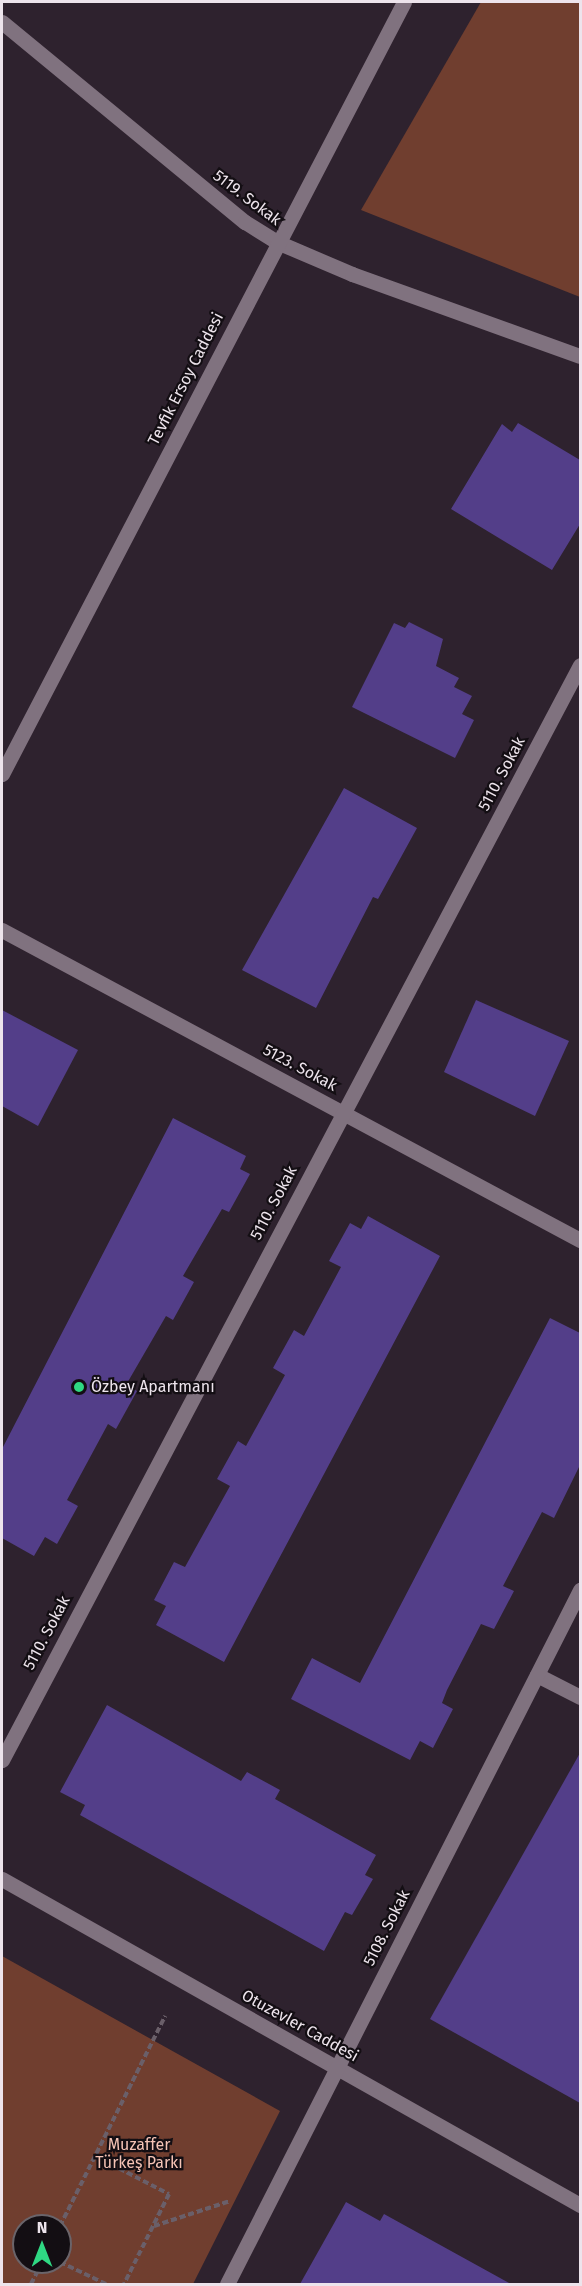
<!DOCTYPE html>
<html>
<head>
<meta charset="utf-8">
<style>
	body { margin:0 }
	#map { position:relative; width:582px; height:2286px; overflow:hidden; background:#2e222e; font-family:"Fira Sans",sans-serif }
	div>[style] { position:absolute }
	.green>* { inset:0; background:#703e2f }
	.building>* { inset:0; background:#533e89 }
	.path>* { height:4px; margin-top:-2px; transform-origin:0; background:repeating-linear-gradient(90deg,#6a5f69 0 6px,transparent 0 9px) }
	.minor>* { height:15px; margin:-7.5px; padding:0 7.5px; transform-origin:7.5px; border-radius:7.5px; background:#80727f }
	.dots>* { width:16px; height:16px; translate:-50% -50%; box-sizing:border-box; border:3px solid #130e13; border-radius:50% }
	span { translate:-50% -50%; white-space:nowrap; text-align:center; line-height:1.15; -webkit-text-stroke:4.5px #130e13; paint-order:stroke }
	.street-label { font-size:16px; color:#ede4ec }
	.poi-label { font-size:16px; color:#ede4ec }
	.left { translate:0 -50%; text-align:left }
	.park-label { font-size:16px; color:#f5c3b5 }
	.frame { position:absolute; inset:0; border:3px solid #ede4ec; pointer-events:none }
	.north { position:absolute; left:12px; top:2214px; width:60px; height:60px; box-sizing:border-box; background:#130e13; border:2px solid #6a646a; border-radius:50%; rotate:0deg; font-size:16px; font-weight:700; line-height:24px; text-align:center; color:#ede4ec }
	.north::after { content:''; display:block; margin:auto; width:21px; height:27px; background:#2fd883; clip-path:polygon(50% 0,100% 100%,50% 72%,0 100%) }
</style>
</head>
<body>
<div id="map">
	<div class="green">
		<i style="clip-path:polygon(481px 2px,580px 2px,580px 297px,361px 210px)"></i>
		<i style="clip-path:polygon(evenodd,2px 1956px,280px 2111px,193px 2284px,2px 2284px,2px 1956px,24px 2226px,60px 2226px,60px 2262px,24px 2262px,24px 2226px)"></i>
	</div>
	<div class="building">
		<i style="clip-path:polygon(518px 423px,580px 460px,580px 524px,552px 570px,451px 509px,502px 424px,512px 432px)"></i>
		<i style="clip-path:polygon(409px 622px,443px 639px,436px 666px,459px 678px,454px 687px,472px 696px,462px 714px,474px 720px,455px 758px,352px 707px,394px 623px,405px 628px)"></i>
		<i style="clip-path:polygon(344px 788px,417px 828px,378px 899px,373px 897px,316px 1008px,242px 970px)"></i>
		<i style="clip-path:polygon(476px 1000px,569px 1041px,535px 1116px,444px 1072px)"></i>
		<i style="clip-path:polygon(2px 1010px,78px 1050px,38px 1126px,2px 1106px)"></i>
		<i style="clip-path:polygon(173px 1118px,246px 1156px,240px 1169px,250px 1174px,229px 1212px,222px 1209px,183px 1276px,194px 1282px,173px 1320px,166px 1316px,126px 1385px,137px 1391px,116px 1429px,108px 1424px,67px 1500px,78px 1506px,57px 1544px,45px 1537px,34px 1556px,2px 1538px,2px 1449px)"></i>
		<i style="clip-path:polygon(368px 1216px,440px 1256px,224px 1662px,156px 1625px,166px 1606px,154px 1600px,174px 1562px,185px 1567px,230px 1486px,217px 1479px,238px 1441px,246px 1446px,285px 1375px,273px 1368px,294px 1330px,304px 1336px,341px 1267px,329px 1261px,350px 1223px,361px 1229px)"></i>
		<i style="clip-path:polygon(550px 1318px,580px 1333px,580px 1465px,554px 1518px,542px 1512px,503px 1586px,514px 1591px,494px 1629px,481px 1624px,447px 1690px,442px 1703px,453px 1709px,433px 1748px,420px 1741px,410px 1760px,291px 1699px,312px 1658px,360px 1683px)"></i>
		<i style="clip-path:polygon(107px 1705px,241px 1781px,247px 1772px,280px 1790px,275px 1799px,376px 1855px,365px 1875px,373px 1879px,352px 1915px,345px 1912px,324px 1951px,80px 1815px,85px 1805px,60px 1792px)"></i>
		<i style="clip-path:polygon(580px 1753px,580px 2103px,430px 2019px)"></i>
		<i style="clip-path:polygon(346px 2202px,380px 2221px,384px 2214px,511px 2284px,300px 2284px)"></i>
	</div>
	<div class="path">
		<i style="left:95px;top:2156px;width:83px;rotate:27.2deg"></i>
		<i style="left:169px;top:2194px;width:101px;rotate:116.6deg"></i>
		<i style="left:60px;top:2226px;width:235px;rotate:-63.4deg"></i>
		<i style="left:154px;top:2226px;width:80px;rotate:-18.2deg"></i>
		<i style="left:60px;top:2262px;width:51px;rotate:25.6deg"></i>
		<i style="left:31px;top:2284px;width:25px;rotate:-63deg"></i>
	</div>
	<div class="minor">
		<i style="left:2px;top:22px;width:315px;rotate:39.5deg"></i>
		<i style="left:245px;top:222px;width:38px;rotate:32deg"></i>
		<i style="left:277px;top:242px;width:82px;rotate:23.1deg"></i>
		<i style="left:352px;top:274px;width:242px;rotate:19.8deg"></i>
		<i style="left:2px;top:774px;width:870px;rotate:-62.49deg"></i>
		<i style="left:2px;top:930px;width:656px;rotate:28.21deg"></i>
		<i style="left:537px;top:1675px;width:48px;rotate:27.1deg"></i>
		<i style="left:2px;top:1760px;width:1238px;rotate:-62.17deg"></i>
		<i style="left:2px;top:1879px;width:664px;rotate:29.42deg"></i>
		<i style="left:227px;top:2284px;width:779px;rotate:-63.04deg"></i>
	</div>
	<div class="dots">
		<i style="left:79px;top:1387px;background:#2fd883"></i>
	</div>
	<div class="street-label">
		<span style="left:247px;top:198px;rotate:37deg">5119. Sokak</span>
		<span style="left:186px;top:379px;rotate:-63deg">Tevfik Ersoy Caddesi</span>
		<span style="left:502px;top:774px;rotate:-62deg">5110. Sokak</span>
		<span style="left:300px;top:1068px;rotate:28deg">5123. Sokak</span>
		<span style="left:274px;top:1203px;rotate:-62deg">5110. Sokak</span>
		<span style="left:47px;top:1633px;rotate:-62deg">5110. Sokak</span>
		<span style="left:387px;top:1928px;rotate:-63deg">5108. Sokak</span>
		<span style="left:300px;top:2026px;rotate:29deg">Otuzevler Caddesi</span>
	</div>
	<div class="poi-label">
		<span class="left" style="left:91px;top:1387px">Özbey Apartmanı</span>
	</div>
	<div class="park-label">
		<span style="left:139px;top:2154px">Muzaffer<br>Türkeş Parkı</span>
	</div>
	<div class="frame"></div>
	<div class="north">N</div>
</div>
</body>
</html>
